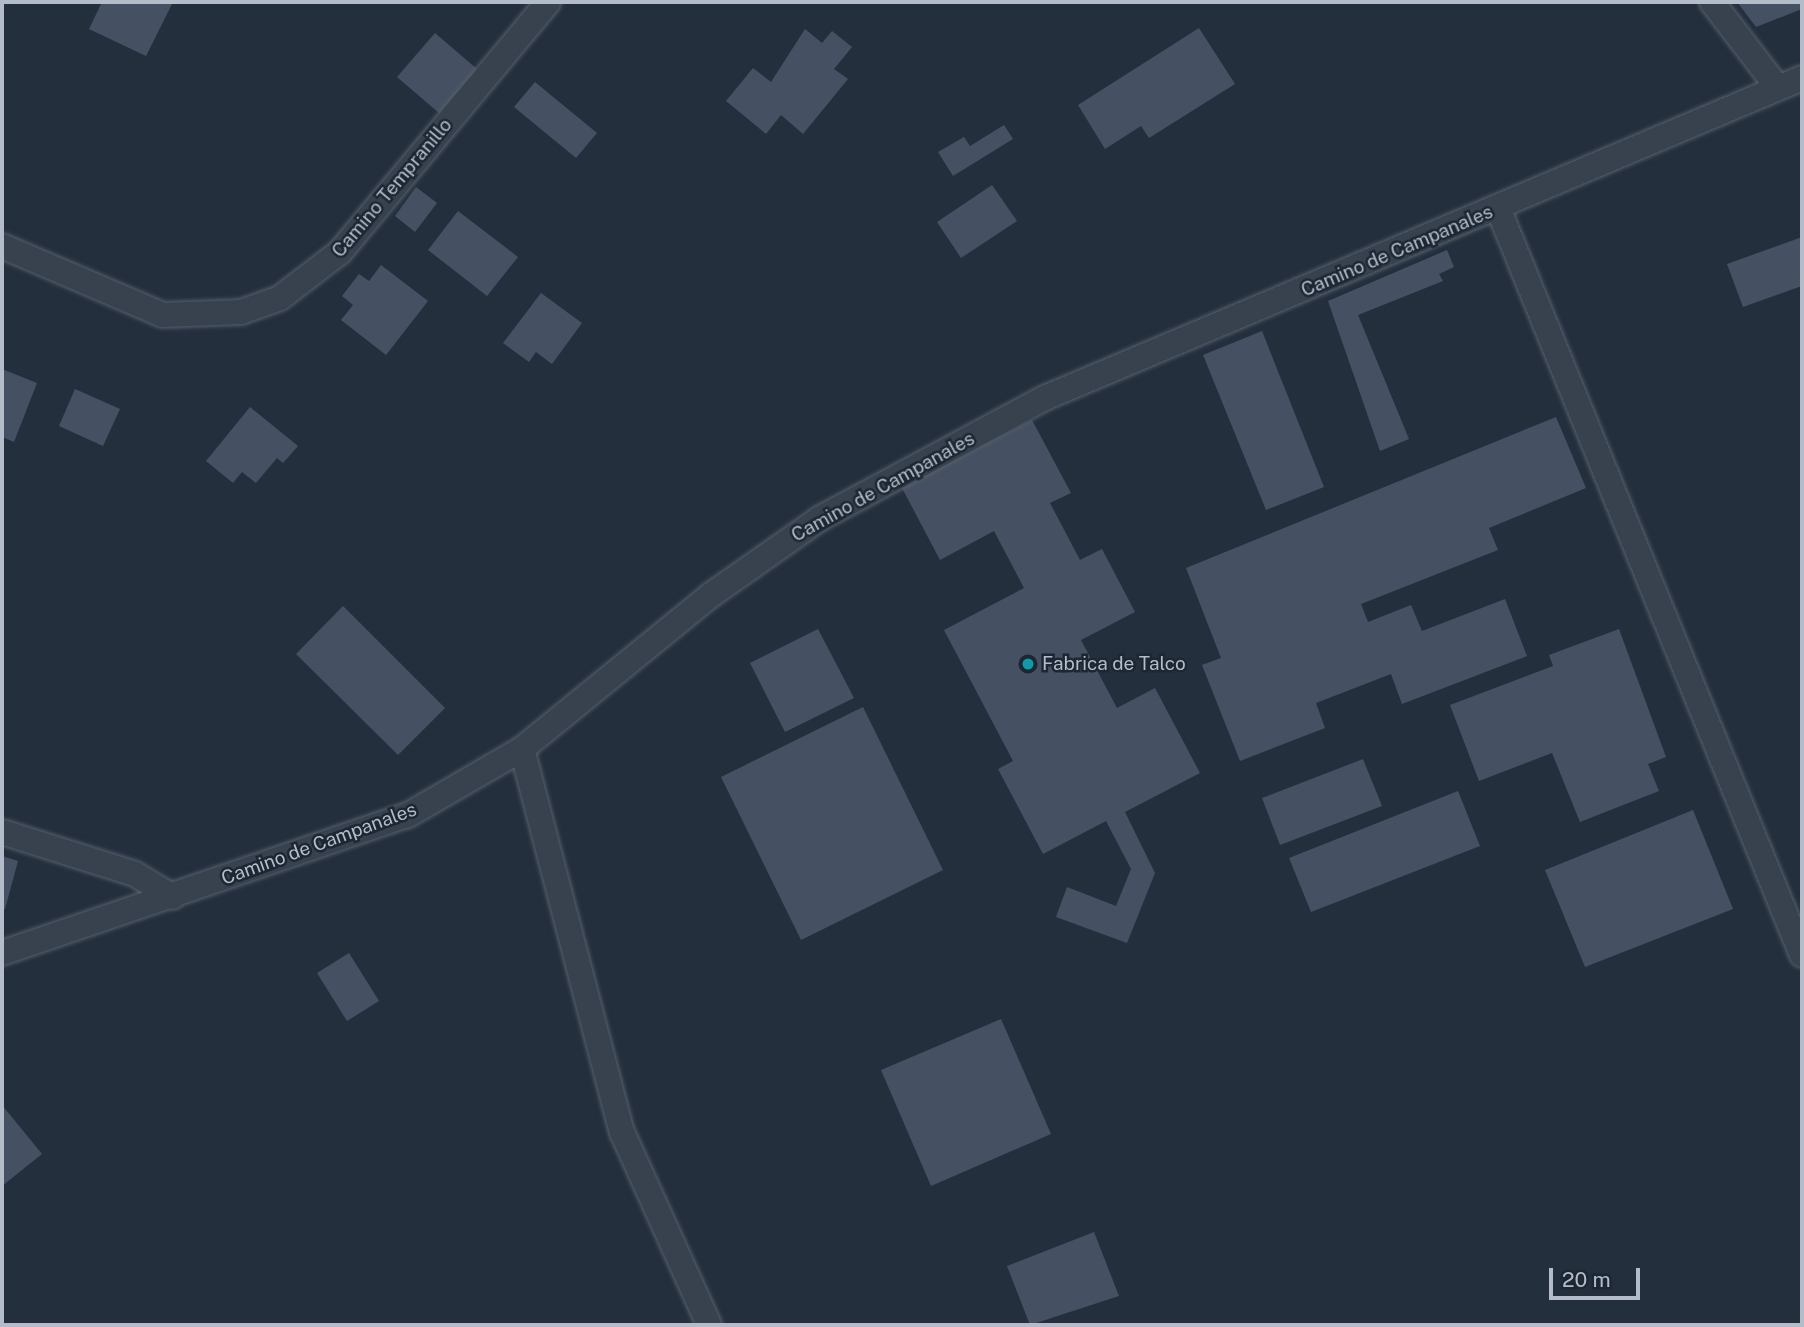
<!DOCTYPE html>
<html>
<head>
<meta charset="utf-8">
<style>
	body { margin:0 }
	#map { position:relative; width:1804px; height:1327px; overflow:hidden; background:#242f3e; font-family:"Public Sans",sans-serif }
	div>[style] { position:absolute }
	.building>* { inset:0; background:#455162 }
	.roads { filter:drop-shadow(0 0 2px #565f6c) drop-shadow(0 0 2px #565f6c) }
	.street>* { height:24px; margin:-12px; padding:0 12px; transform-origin:12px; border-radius:12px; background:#38414e }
	.dots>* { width:19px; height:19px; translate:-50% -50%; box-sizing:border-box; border:4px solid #1d2633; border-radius:50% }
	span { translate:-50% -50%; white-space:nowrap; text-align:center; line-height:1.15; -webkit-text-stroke:5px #1d2633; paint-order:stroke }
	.street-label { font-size:19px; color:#b4bcc9 }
	.poi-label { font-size:19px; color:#b4bcc9 }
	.left { translate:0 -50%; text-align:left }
	.frame { position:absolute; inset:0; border:4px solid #b4bcc9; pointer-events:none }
	.scale { position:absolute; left:1549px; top:1268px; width:91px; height:32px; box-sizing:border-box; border:4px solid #b4bcc9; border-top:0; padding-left:9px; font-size:21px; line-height:24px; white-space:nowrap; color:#b4bcc9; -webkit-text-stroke:5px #1d2633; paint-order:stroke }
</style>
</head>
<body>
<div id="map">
	<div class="building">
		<i style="clip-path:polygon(102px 2px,173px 2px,146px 56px,89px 29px)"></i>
		<i style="clip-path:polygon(1737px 2px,1802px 2px,1802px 9px,1756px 27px)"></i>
		<i style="clip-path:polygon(1199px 28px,1235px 84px,1149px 138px,1141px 126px,1105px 149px,1078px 105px)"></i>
		<i style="clip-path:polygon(805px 29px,822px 43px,832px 31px,852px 47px,834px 69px,848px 79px,803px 134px,781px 115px,766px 134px,726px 101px,753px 68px,771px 82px)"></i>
		<i style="clip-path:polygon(435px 33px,477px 69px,439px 113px,397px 77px)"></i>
		<i style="clip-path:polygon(535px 82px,597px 133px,576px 158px,514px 107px)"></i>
		<i style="clip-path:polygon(1004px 125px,1013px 139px,953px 176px,938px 152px,964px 137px,970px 146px)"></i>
		<i style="clip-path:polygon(992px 185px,1017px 221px,961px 258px,937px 222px)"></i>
		<i style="clip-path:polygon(416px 187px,437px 203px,415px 232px,395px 216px)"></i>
		<i style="clip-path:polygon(458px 211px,518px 257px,487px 296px,428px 250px)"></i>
		<i style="clip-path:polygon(1802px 237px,1802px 286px,1743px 307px,1727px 264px)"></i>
		<i style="clip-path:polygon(1447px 250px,1454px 267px,1439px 274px,1443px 281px,1358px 315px,1409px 439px,1380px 451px,1328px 301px)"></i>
		<i style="clip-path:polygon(381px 265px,428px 301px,386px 355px,341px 320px,353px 305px,342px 296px,359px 274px,369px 281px)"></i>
		<i style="clip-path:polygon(541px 293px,582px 323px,552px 364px,536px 352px,529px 362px,503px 343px)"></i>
		<i style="clip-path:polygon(1262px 331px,1324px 487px,1266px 510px,1203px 355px)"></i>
		<i style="clip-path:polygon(2px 369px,37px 383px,14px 442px,2px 437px)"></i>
		<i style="clip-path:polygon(75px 389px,120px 409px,103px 446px,59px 426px)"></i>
		<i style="clip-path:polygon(250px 407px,298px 446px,283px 463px,277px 458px,256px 483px,242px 472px,233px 483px,206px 461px)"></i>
		<i style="clip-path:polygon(1556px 417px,1586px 488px,1489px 528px,1498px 550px,1361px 604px,1368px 622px,1411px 605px,1422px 631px,1505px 599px,1527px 656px,1402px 704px,1391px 674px,1316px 703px,1325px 728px,1240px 761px,1202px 665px,1221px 658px,1186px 568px)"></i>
		<i style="clip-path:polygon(1032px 420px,1071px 493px,1050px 503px,1080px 560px,1102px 549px,1135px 612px,1081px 640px,1117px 708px,1155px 688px,1200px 773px,1125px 812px,1155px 873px,1127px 943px,1056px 917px,1067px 887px,1116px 906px,1131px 869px,1106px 821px,1043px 854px,998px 769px,1013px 761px,944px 630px,1024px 588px,994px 531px,940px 560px,902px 488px)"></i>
		<i style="clip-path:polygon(343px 606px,445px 708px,398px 755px,296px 654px)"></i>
		<i style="clip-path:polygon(818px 629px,854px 698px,785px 732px,750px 663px)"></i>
		<i style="clip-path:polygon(1619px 629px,1666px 757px,1648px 764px,1659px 791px,1580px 822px,1552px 753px,1479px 781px,1450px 705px,1553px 666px,1549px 655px)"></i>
		<i style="clip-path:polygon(863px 707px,943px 870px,801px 940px,721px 777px)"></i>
		<i style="clip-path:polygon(1363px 759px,1382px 806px,1280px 845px,1262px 798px)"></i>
		<i style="clip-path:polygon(1458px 791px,1480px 846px,1311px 912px,1289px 858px)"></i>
		<i style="clip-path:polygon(1693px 810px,1733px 909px,1585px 967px,1545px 870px)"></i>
		<i style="clip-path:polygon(2px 856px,18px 861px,5px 909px,2px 908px)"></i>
		<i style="clip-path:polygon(349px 953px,379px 1001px,347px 1021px,317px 973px)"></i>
		<i style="clip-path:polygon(1001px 1019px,1051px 1134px,931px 1186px,881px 1070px)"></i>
		<i style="clip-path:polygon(2px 1105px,42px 1154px,2px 1186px)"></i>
		<i style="clip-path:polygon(1094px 1232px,1119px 1296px,1030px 1325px,1007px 1266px)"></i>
	</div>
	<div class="roads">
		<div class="street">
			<i style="left:1712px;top:2px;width:108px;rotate:52.5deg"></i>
			<i style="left:1498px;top:208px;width:806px;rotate:67.86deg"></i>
			<i style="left:2px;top:246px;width:175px;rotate:23.2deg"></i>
			<i style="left:163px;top:315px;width:78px;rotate:-2.2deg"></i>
			<i style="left:241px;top:312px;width:41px;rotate:-19.7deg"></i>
			<i style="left:280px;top:298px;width:76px;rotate:-37.5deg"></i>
			<i style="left:340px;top:252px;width:325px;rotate:-50.2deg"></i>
			<i style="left:522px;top:749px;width:396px;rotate:75.4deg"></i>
			<i style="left:622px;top:1132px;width:212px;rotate:65.7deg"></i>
			<i style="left:2px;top:832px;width:139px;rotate:17.5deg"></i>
			<i style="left:135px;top:874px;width:44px;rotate:31.2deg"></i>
			<i style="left:2px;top:953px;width:429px;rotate:-18.8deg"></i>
			<i style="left:408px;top:815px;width:132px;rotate:-30.1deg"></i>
			<i style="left:522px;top:749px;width:244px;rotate:-39.2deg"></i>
			<i style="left:711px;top:595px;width:132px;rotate:-35.1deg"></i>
			<i style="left:819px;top:519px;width:259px;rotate:-28.2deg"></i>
			<i style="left:1047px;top:397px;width:820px;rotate:-22.9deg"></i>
		</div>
	</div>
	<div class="dots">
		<i style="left:1028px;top:664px;background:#0f9aa8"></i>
	</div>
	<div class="street-label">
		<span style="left:392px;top:188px;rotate:-50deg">Camino Tempranillo</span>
		<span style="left:1397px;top:251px;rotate:-23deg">Camino de Campanales</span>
		<span style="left:883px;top:487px;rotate:-29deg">Camino de Campanales</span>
		<span style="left:319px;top:844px;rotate:-20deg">Camino de Campanales</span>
	</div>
	<div class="poi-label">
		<span class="left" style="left:1042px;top:664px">Fabrica de Talco</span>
	</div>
	<div class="frame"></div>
	<div class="scale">20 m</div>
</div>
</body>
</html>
